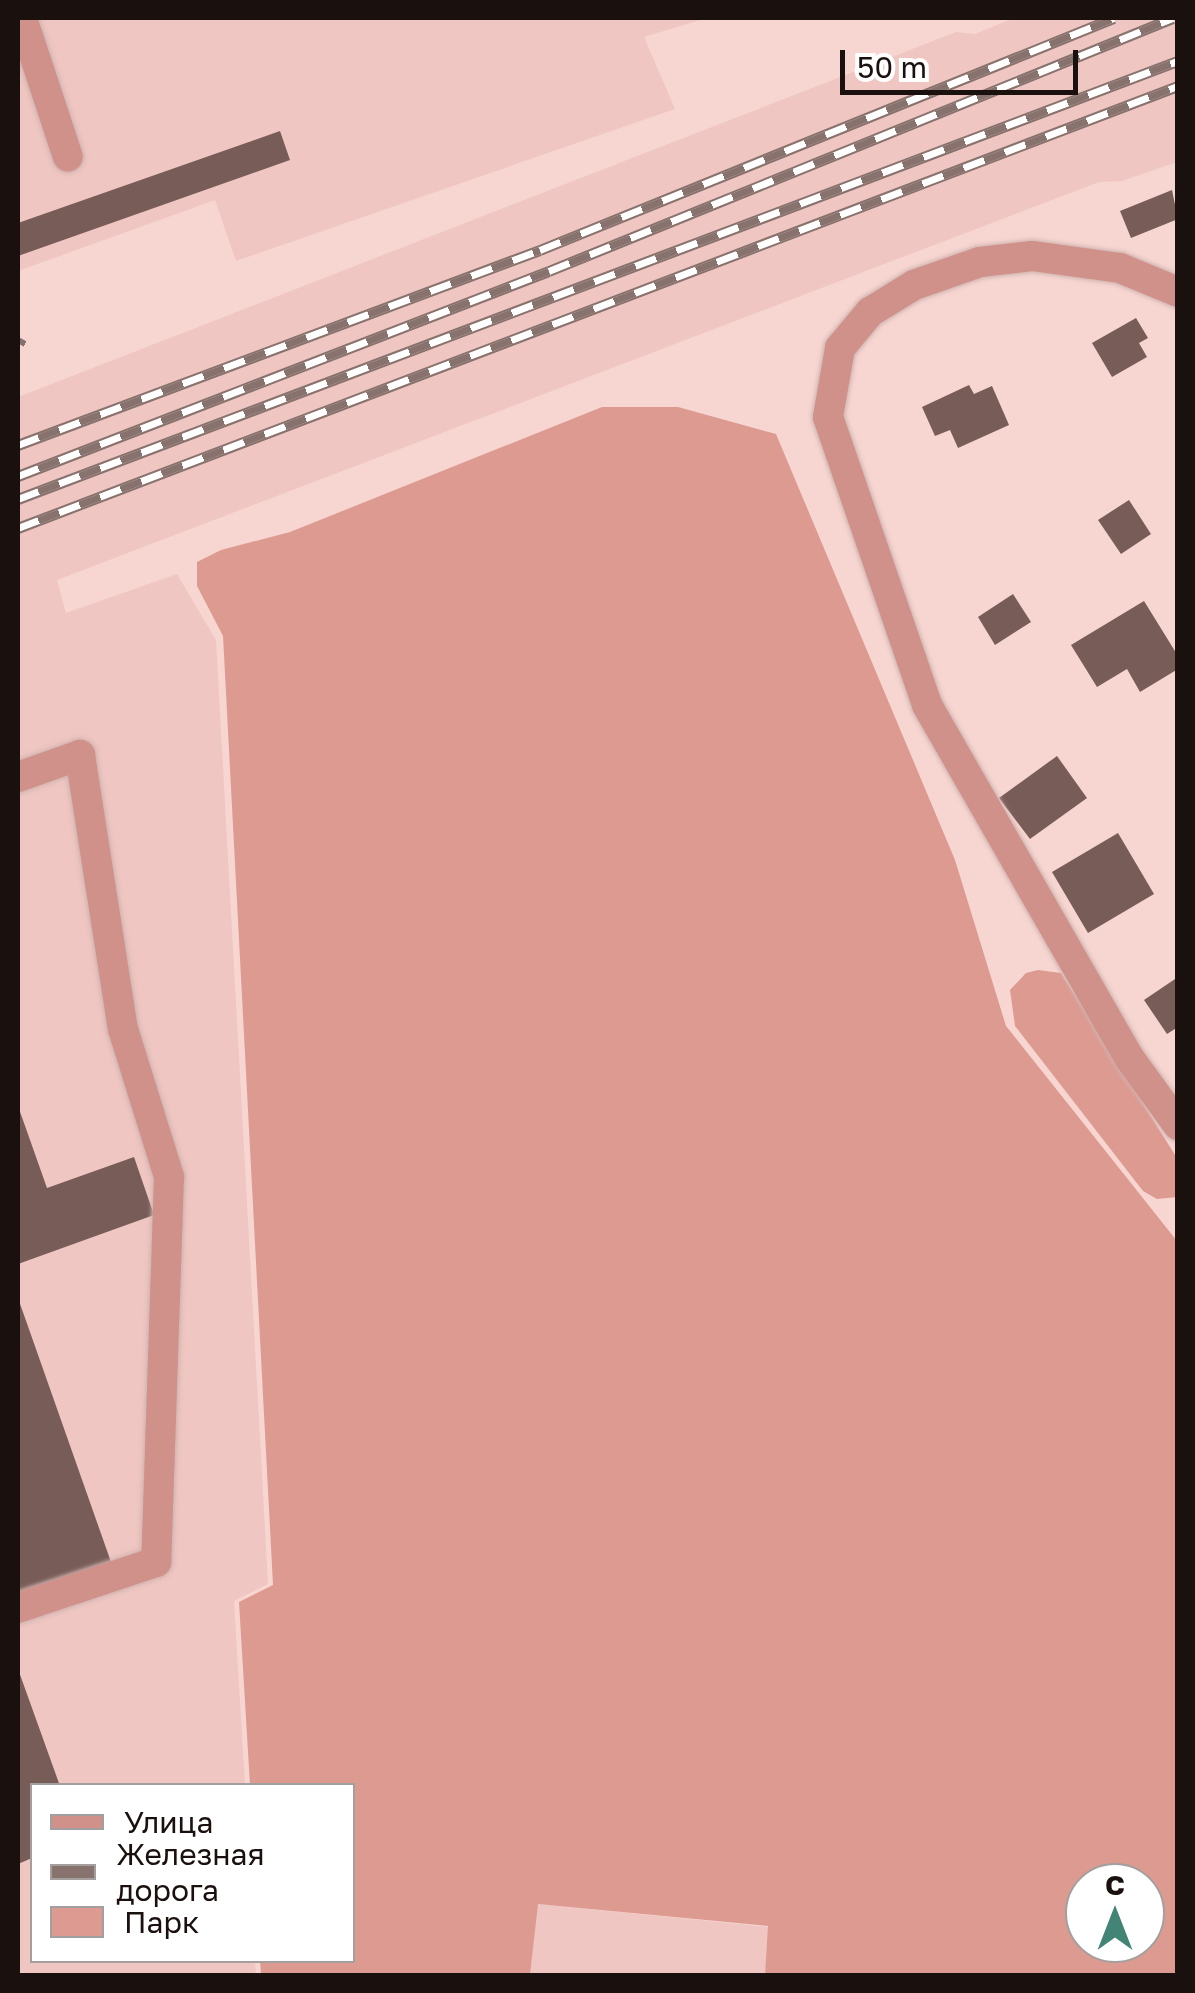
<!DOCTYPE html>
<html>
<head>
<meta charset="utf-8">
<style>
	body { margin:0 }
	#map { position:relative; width:1195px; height:1993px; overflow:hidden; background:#f7d6d1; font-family:"Golos Text",sans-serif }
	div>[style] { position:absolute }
	.built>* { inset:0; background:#efc6c1 }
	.green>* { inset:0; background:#dd9a91 }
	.building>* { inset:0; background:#785c58 }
	.path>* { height:6px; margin-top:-3px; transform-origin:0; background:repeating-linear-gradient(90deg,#86706d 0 8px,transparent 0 16px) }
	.roads { filter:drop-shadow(0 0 2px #cfb2ae) drop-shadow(0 0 2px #cfb2ae) }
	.minor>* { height:30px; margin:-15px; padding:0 15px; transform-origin:15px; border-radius:15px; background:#d0918a }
	.rail>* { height:11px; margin-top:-5.5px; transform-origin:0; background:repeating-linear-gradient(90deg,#fff 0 22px,#87726e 0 44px); box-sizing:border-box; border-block:2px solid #87726e }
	span { translate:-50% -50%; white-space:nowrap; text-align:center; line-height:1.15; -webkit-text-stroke:10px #fff; paint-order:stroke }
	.frame { position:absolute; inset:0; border:20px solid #1a100e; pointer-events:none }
	.legend { position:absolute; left:30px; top:1783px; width:325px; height:180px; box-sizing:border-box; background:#fff; border:2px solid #a39f9f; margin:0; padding:12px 18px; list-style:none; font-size:30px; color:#1a100e }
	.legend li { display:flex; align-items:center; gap:20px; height:50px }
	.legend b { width:50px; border:2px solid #a39f9f }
	.north { position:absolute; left:1065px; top:1863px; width:100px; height:100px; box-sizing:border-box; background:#fff; border:2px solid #a39f9f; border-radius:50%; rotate:0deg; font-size:28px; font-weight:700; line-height:40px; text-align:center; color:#1a100e }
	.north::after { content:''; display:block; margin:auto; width:35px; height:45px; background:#428476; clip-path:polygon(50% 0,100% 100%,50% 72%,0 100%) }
	.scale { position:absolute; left:840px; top:50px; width:238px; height:45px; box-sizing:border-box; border:5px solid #1a100e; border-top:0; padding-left:12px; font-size:30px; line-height:35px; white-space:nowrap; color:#1a100e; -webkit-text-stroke:8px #fff; paint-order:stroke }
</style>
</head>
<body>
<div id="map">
	<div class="built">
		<i style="clip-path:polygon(18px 18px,707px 18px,644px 37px,675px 109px,236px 261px,215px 200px,18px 271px)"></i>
		<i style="clip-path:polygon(1014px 18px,1177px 18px,1177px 162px,1122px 181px,1099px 182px,57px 580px,66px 613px,177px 574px,216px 640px,268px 1584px,234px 1601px,245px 1785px,32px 1786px,32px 1960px,255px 1961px,256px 1975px,18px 1976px,18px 397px,956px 32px,975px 34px)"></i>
		<i style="clip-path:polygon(537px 1904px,769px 1927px,765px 1975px,530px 1976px)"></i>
	</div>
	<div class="green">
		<i style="clip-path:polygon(evenodd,602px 407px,678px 407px,776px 434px,955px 860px,1006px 1026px,1177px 1241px,1177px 1975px,765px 1975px,768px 1926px,538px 1904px,530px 1975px,261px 1975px,260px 1961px,352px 1960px,352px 1786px,250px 1785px,239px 1602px,273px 1585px,223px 636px,197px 586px,197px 562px,221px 550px,290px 532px,602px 407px,1085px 1883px,1145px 1883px,1145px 1943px,1085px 1943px,1085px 1883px)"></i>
		<i style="clip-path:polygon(1038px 970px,1061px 973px,1177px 1158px,1177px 1197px,1157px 1199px,1143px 1191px,1015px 1026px,1010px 990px,1026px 973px)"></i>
	</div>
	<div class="building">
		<i style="clip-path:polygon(280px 131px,290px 160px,18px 256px,18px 223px)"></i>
		<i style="clip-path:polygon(1172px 190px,1178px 219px,1131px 238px,1120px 211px)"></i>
		<i style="clip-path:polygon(1136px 318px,1148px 338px,1139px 343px,1147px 357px,1112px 377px,1092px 343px)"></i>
		<i style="clip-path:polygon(969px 385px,974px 394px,992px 386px,1009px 425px,958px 448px,950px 430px,935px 436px,922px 407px)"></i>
		<i style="clip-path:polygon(1129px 500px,1151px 534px,1121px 554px,1098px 520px)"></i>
		<i style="clip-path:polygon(1013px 594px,1031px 622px,995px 645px,978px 617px)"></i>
		<i style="clip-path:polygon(1144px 601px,1178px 656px,1178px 669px,1140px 692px,1127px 669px,1097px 687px,1071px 645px)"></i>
		<i style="clip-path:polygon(1057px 756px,1087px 798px,1030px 839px,999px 798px)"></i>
		<i style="clip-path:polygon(1118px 833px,1154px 894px,1088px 933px,1052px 872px)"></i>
		<i style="clip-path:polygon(1178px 977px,1178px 1027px,1167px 1034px,1144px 1000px)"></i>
		<i style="clip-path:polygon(18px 1106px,47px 1188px,134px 1157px,154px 1215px,18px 1264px)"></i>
		<i style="clip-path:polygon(18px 1298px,111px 1562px,18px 1595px)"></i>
		<i style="clip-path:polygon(18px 1669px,60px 1786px,32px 1786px,32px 1858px,18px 1864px)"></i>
	</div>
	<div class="path">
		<i style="left:18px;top:340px;width:13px;rotate:29deg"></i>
	</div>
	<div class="roads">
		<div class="minor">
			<i style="left:22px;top:18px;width:146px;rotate:71.7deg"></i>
			<i style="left:1178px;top:292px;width:63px;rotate:-157.5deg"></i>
			<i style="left:1120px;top:268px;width:89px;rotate:-172.2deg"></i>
			<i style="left:1032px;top:256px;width:52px;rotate:173.4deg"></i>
			<i style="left:980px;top:262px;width:70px;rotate:160.8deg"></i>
			<i style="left:914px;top:285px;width:52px;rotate:148.5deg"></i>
			<i style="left:870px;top:312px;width:47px;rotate:129.8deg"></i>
			<i style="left:840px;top:348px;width:70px;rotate:99.9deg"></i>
			<i style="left:828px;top:417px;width:305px;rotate:71deg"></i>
			<i style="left:927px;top:705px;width:408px;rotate:60.2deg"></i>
			<i style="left:1130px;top:1059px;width:82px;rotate:54deg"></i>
			<i style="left:18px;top:777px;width:66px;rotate:-19.5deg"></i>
			<i style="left:80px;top:755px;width:277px;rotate:81.1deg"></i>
			<i style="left:123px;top:1029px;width:155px;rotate:72.7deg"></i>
			<i style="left:169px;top:1177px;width:385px;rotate:91.9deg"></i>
			<i style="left:156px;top:1562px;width:145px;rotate:161.6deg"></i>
		</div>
	</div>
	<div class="rail">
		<i style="left:18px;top:445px;width:557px;rotate:-20.48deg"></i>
		<i style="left:540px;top:250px;width:619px;rotate:-22.01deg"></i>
		<i style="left:18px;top:476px;width:569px;rotate:-21.11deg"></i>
		<i style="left:549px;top:271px;width:673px;rotate:-22.07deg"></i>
		<i style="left:18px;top:499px;width:1240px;rotate:-20.69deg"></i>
		<i style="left:18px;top:528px;width:1241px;rotate:-20.86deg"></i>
	</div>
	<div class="frame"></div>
	<ul class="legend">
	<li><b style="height:12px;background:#d0918a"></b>Улица</li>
	<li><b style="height:12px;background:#87726e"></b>Железная дорога</li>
	<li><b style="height:28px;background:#dd9a91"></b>Парк</li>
	</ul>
	<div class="north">С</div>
	<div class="scale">50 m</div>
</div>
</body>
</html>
